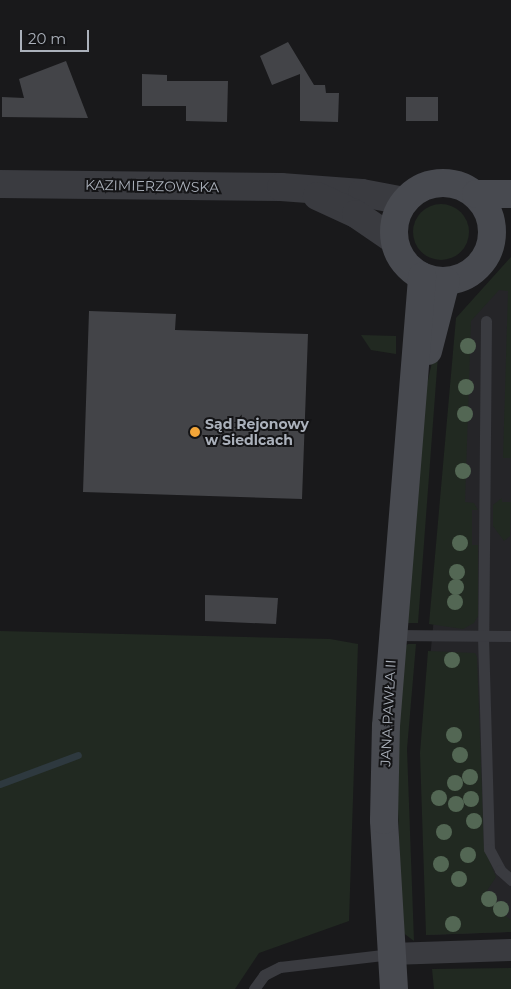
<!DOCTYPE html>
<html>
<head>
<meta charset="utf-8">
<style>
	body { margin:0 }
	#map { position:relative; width:511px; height:989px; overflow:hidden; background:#19191b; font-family:Montserrat,sans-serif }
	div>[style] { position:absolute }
	.built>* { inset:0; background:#252528 }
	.green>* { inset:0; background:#212921 }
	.round { border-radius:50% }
	.stream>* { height:7px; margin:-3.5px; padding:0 3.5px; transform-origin:3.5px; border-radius:3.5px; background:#2e393f }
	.building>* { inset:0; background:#434448 }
	.service>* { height:11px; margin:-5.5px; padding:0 5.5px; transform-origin:5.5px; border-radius:5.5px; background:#3a3b40 }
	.minor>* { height:22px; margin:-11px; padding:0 11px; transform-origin:11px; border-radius:11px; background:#3a3b40 }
	.tertiary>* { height:28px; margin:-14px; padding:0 14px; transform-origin:14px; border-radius:14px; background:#3a3b40 }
	.secondary>* { height:28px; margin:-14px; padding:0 14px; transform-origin:14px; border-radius:14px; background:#484a50 }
	.secondary>.ring { margin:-14px; padding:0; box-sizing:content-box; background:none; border:28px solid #484a50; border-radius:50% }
	.trees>* { width:16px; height:16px; margin:-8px; border-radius:50%; background:#536754 }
	.dots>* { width:14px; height:14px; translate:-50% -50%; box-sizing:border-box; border:2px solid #141416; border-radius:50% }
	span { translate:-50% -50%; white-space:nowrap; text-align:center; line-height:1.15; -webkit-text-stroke:4px #141416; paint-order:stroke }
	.street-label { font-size:14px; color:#abb1bb }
	.poi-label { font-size:14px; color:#abb1bb; font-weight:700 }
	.left { translate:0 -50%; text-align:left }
	.scale { position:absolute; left:20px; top:30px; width:69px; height:22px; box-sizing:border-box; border:2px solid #abb1bb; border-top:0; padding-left:6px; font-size:15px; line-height:18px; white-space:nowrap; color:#abb1bb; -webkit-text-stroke:4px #141416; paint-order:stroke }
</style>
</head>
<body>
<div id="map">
	<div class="built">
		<i style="clip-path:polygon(511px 258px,511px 932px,428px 935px,421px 751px,463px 320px)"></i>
	</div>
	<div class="green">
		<i class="round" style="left:413px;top:204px;width:56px;height:56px"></i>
		<i style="clip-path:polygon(511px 257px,511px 458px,503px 458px,508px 291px,499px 290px,471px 321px,465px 502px,474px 503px,478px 510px,472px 510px,472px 545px,478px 545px,478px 616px,474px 623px,463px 629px,429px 624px,456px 318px)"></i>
		<i style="clip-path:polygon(440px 329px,418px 623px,408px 623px,405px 619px,421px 409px)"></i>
		<i style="clip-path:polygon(361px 335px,396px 336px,396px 354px,371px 350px)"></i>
		<i style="clip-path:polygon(502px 498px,502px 502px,511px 502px,510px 536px,504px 541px,493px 526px,493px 505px)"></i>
		<i style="clip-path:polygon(0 631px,330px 639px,358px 644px,349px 921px,259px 953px,235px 989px,0 989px)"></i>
		<i style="clip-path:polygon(408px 644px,416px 644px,407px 749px,414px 941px,402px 932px,397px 779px,403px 648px)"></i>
		<i style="clip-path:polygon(428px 651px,475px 653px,477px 657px,484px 847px,496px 877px,482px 898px,511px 920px,511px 932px,426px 935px,420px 753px)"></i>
		<i style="clip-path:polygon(511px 968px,511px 989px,434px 989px,432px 969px)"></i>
	</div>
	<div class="stream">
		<i style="left:0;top:784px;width:83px;rotate:-20.4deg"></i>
	</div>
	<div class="building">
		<i style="clip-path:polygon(288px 42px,314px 85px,325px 85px,326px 93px,339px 93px,338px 122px,300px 121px,300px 74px,272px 85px,260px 56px)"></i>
		<i style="clip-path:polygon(66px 61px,88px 118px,2px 117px,2px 97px,24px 98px,19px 79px)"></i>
		<i style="clip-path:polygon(142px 74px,167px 75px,167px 81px,228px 81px,227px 122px,186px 121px,186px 106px,142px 106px)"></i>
		<i style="clip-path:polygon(406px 97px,438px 97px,438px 121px,406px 121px)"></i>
		<i style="clip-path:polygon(89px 311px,176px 314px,175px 330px,308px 334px,302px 499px,83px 492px)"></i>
		<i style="clip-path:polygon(205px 595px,278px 598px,276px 624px,205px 621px)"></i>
	</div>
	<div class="service">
		<i style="left:486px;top:321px;width:315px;rotate:90.5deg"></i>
		<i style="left:483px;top:636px;width:213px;rotate:88.4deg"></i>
		<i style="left:489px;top:849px;width:24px;rotate:62deg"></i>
		<i style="left:500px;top:870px;width:15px;rotate:42deg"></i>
		<i style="left:392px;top:635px;width:119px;rotate:0.5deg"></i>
		<i style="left:254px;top:989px;width:17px;rotate:-54deg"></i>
		<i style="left:264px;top:975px;width:18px;rotate:-27deg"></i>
		<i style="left:280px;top:967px;width:112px;rotate:-6.7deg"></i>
	</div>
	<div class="minor">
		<i style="left:391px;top:954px;width:120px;rotate:-1.9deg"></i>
	</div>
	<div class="tertiary">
		<i style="left:0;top:184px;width:281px;rotate:0.6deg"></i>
		<i style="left:281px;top:187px;width:81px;rotate:4.2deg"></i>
		<i style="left:362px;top:193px;width:43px;rotate:10.8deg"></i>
		<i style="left:317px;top:196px;width:43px;rotate:24.8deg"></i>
		<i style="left:356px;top:214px;width:46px;rotate:34.4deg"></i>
	</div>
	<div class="secondary">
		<i class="ring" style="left:394px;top:183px;width:70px;height:70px"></i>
		<i style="left:476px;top:194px;width:35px"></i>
		<i style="left:428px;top:351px;width:72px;rotate:-75.6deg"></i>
		<i style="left:394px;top:989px;width:169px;rotate:-93.4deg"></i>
		<i style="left:384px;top:820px;width:94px;rotate:-88.8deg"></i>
		<i style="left:386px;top:726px;width:451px;rotate:-85.4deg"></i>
	</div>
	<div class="trees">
		<i style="left:468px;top:346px"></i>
		<i style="left:466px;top:387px"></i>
		<i style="left:465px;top:414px"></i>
		<i style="left:463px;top:471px"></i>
		<i style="left:460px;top:543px"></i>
		<i style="left:457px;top:572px"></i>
		<i style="left:456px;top:587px"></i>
		<i style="left:455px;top:602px"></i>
		<i style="left:452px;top:660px"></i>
		<i style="left:454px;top:735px"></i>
		<i style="left:460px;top:755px"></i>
		<i style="left:470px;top:777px"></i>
		<i style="left:455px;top:783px"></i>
		<i style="left:439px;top:798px"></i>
		<i style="left:471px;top:799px"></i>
		<i style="left:456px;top:804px"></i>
		<i style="left:474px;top:821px"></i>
		<i style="left:444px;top:832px"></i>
		<i style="left:468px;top:855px"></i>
		<i style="left:441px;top:864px"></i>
		<i style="left:459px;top:879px"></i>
		<i style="left:489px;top:899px"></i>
		<i style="left:501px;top:909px"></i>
		<i style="left:453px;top:924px"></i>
	</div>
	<div class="dots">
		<i style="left:195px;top:432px;background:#f3a639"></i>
	</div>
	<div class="street-label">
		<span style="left:152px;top:186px;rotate:1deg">KAZIMIERZOWSKA</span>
		<span style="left:388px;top:713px;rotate:-87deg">JANA PAWŁA II</span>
	</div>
	<div class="poi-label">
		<span class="left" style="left:205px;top:432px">Sąd Rejonowy<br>w Siedlcach</span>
	</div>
	<div class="scale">20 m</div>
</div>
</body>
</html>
